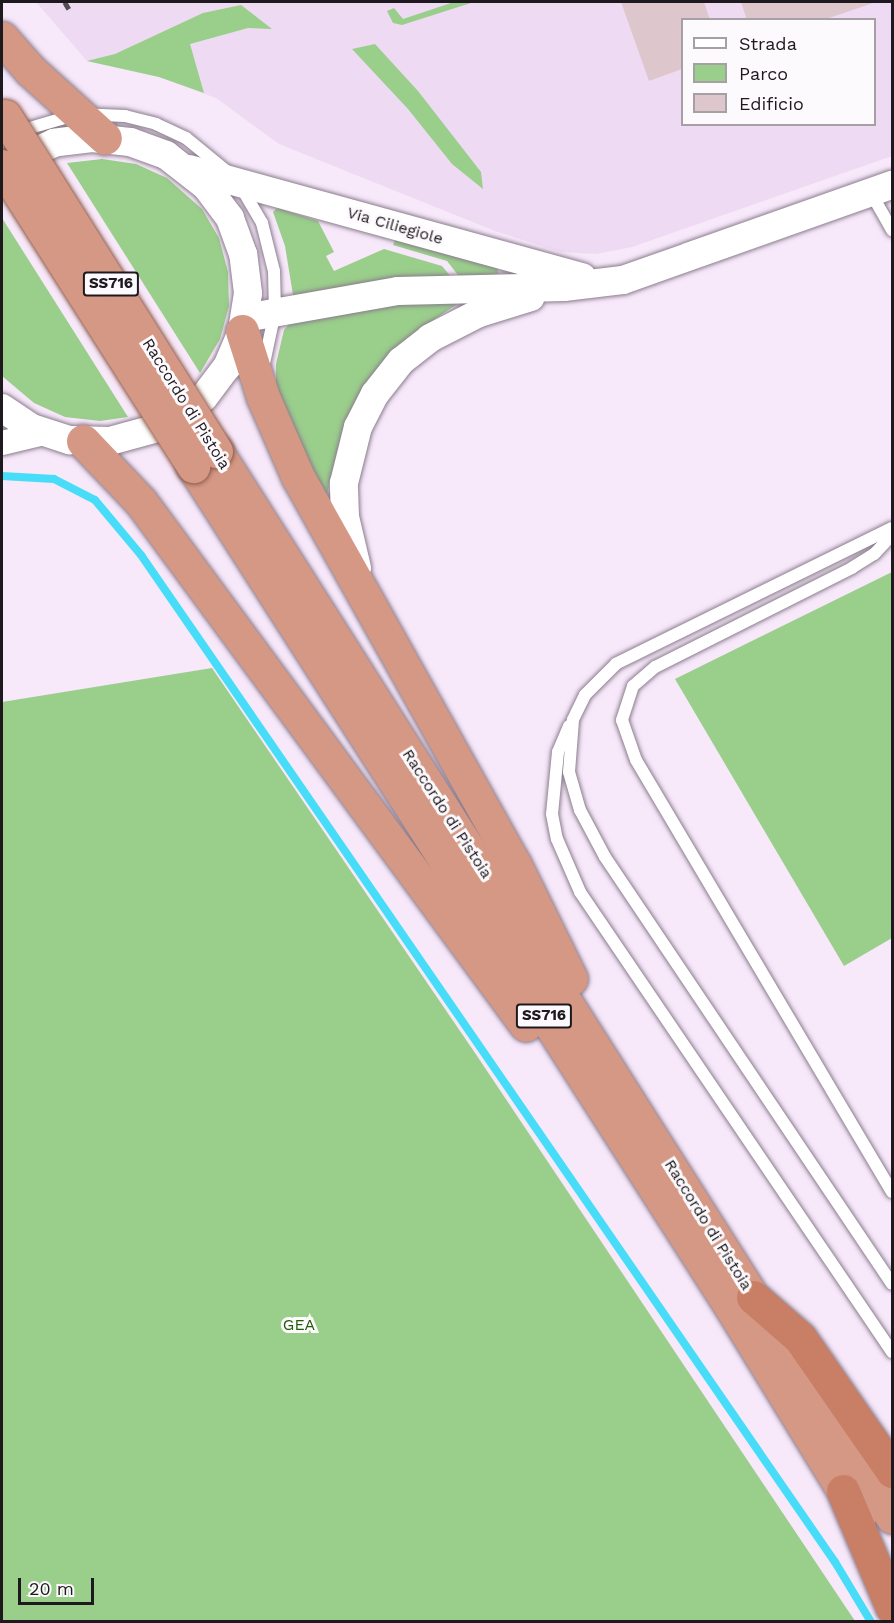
<!DOCTYPE html>
<html>
<head>
<meta charset="utf-8">
<style>
	body { margin:0 }
	#map { position:relative; width:894px; height:1623px; overflow:hidden; background:#f7e8fa; font-family:"Work Sans",sans-serif }
	div>[style] { position:absolute }
	.built>* { inset:0; background:#eedaf2 }
	.green>* { inset:0; background:#9ace8b }
	.stream>* { height:8px; margin:-4px; padding:0 4px; transform-origin:4px; border-radius:4px; background:#47dcf7 }
	.building>* { inset:0; background:#dec6cd }
	.roads { filter:drop-shadow(0 0 2px #8a7d8d) drop-shadow(0 0 2px #8a7d8d) }
	.service>* { height:12px; margin:-6px; padding:0 6px; transform-origin:6px; border-radius:6px; background:#fff }
	.minor>* { height:24px; margin:-12px; padding:0 12px; transform-origin:12px; border-radius:12px; background:#fff }
	.tertiary>* { height:28px; margin:-14px; padding:0 14px; transform-origin:14px; border-radius:14px; background:#fff }
	.trunk>* { height:33px; margin:-16.5px; padding:0 16.5px; transform-origin:16.5px; border-radius:16.5px; background:#d49884 }
	.motorway>* { height:33px; margin:-16.5px; padding:0 16.5px; transform-origin:16.5px; border-radius:16.5px; background:#c97f65 }
	.rail>* { height:4.5px; margin-top:-2.25px; transform-origin:0; background:repeating-linear-gradient(90deg,#524b54 0 8px,transparent 0 16px) }
	.bridges { filter:drop-shadow(0 0 2px #8d5b4c) drop-shadow(0 0 2px #8d5b4c) }
	.trunk-bridge>* { height:33px; margin:-16.5px; padding:0 16.5px; transform-origin:16.5px; border-radius:16.5px; background:#d49884 }
	span { translate:-50% -50%; white-space:nowrap; text-align:center; line-height:1.15; -webkit-text-stroke:6px #fdfafd; paint-order:stroke }
	.shield-label span { padding:2px 4px; background:#fdfafd; border:2px solid; border-radius:4px; -webkit-text-stroke-width:0 }
	.shield-label { font-size:15px; color:#1e191f; font-weight:700 }
	.street-label { font-size:16px; color:#1e191f }
	.park-label { font-size:16px; color:#205a05 }
	.frame { position:absolute; inset:0; border:3px solid #1e191f; pointer-events:none }
	.legend { position:absolute; left:681px; top:18px; width:195px; height:108px; box-sizing:border-box; background:#fdfafd; border:2px solid #a4a0a4; margin:0; padding:8px 10px; list-style:none; font-size:18px; color:#1e191f }
	.legend li { display:flex; align-items:center; gap:12px; height:30px }
	.legend b { width:30px; border:2px solid #a4a0a4 }
	.scale { position:absolute; left:18px; top:1578px; width:76px; height:27px; box-sizing:border-box; border:3px solid #1e191f; border-top:0; padding-left:8px; font-size:18px; line-height:21px; white-space:nowrap; color:#1e191f; -webkit-text-stroke:4px #fdfafd; paint-order:stroke }
</style>
</head>
<body>
<div id="map">
	<div class="built">
		<i style="clip-path:polygon(evenodd,36px 2px,892px 2px,892px 156px,632px 247px,596px 254px,560px 252px,495px 231px,279px 144px,216px 98px,159px 77px,87px 61px,36px 2px,682px 20px,874px 20px,874px 124px,682px 124px,682px 20px)"></i>
	</div>
	<div class="green">
		<i style="clip-path:polygon(454px 2px,474px 2px,402px 25px,393px 23px,387px 11px,394px 8px,403px 19px)"></i>
		<i style="clip-path:polygon(241px 5px,272px 29px,248px 28px,190px 44px,204px 93px,159px 77px,87px 61px,115px 54px,203px 13px)"></i>
		<i style="clip-path:polygon(375px 44px,418px 91px,481px 172px,483px 189px,452px 164px,408px 109px,352px 49px)"></i>
		<i style="clip-path:polygon(102px 159px,136px 164px,167px 178px,202px 209px,219px 238px,228px 272px,229px 306px,220px 339px,200px 373px,67px 163px)"></i>
		<i style="clip-path:polygon(277px 208px,318px 221px,334px 252px,326px 256px,334px 271px,384px 249px,442px 266px,452px 278px,293px 295px,285px 246px,273px 212px)"></i>
		<i style="clip-path:polygon(2px 218px,128px 417px,100px 421px,65px 417px,34px 403px,2px 376px)"></i>
		<i style="clip-path:polygon(395px 240px,497px 268px,499px 274px,461px 279px,447px 261px,393px 245px)"></i>
		<i style="clip-path:polygon(460px 302px,407px 338px,331px 479px,326px 497px,276px 395px,276px 364px,284px 330px,292px 321px,364px 304px)"></i>
		<i style="clip-path:polygon(892px 572px,892px 938px,844px 966px,675px 679px)"></i>
		<i style="clip-path:polygon(212px 668px,473px 1050px,855px 1621px,2px 1621px,2px 702px)"></i>
	</div>
	<div class="stream">
		<i style="left:2px;top:476px;width:52px;rotate:3.3deg"></i>
		<i style="left:54px;top:479px;width:46px;rotate:27.1deg"></i>
		<i style="left:95px;top:500px;width:72px;rotate:50.1deg"></i>
		<i style="left:141px;top:555px;width:1223px;rotate:55.43deg"></i>
		<i style="left:835px;top:1562px;width:70px;rotate:59deg"></i>
	</div>
	<div class="building">
		<i style="clip-path:polygon(621px 2px,704px 2px,710px 20px,682px 20px,682px 69px,649px 81px)"></i>
		<i style="clip-path:polygon(741px 2px,876px 2px,823px 20px,747px 20px)"></i>
	</div>
	<div class="roads">
		<div class="service">
			<i style="left:16px;top:132px;width:65px;rotate:-16.2deg"></i>
			<i style="left:78px;top:114px;width:47px;rotate:2.4deg"></i>
			<i style="left:125px;top:116px;width:32px;rotate:14deg"></i>
			<i style="left:156px;top:124px;width:33px;rotate:25deg"></i>
			<i style="left:186px;top:138px;width:57px;rotate:39.3deg"></i>
			<i style="left:241px;top:187px;width:42px;rotate:59.7deg"></i>
			<i style="left:262px;top:223px;width:49px;rotate:76deg"></i>
			<i style="left:274px;top:271px;width:41px;rotate:88.6deg"></i>
			<i style="left:275px;top:312px;width:57px;rotate:102.1deg"></i>
			<i style="left:871px;top:193px;width:43px;rotate:60.4deg"></i>
			<i style="left:892px;top:528px;width:308px;rotate:153.8deg"></i>
			<i style="left:616px;top:664px;width:44px;rotate:135deg"></i>
			<i style="left:585px;top:695px;width:28px;rotate:116deg"></i>
			<i style="left:573px;top:720px;width:52px;rotate:94.4deg"></i>
			<i style="left:569px;top:772px;width:40px;rotate:74deg"></i>
			<i style="left:580px;top:810px;width:53px;rotate:62deg"></i>
			<i style="left:605px;top:857px;width:514px;rotate:56.09deg"></i>
			<i style="left:892px;top:535px;width:26px;rotate:133deg"></i>
			<i style="left:874px;top:554px;width:26px;rotate:148deg"></i>
			<i style="left:852px;top:568px;width:220px;rotate:153.3deg"></i>
			<i style="left:655px;top:667px;width:29px;rotate:139deg"></i>
			<i style="left:633px;top:686px;width:36px;rotate:108deg"></i>
			<i style="left:622px;top:720px;width:42px;rotate:70.7deg"></i>
			<i style="left:636px;top:760px;width:502px;rotate:59.35deg"></i>
			<i style="left:569px;top:726px;width:28px;rotate:113deg"></i>
			<i style="left:558px;top:752px;width:62px;rotate:95.5deg"></i>
			<i style="left:552px;top:814px;width:25px;rotate:79deg"></i>
			<i style="left:557px;top:839px;width:58px;rotate:66.5deg"></i>
			<i style="left:580px;top:892px;width:556px;rotate:55.85deg"></i>
		</div>
		<div class="minor">
			<i style="left:2px;top:443px;width:43px;rotate:-13.4deg"></i>
		</div>
		<div class="tertiary">
			<i style="left:189px;top:169px;width:408px;rotate:15.4deg"></i>
			<i style="left:245px;top:318px;width:155px;rotate:-10deg"></i>
			<i style="left:398px;top:291px;width:166px;rotate:-1.4deg"></i>
			<i style="left:564px;top:287px;width:59px;rotate:-6.8deg"></i>
			<i style="left:623px;top:280px;width:285px;rotate:-19.5deg"></i>
			<i style="left:2px;top:408px;width:36px;rotate:34deg"></i>
			<i style="left:32px;top:428px;width:40px;rotate:18deg"></i>
			<i style="left:70px;top:440px;width:40px;rotate:1.4deg"></i>
			<i style="left:110px;top:441px;width:53px;rotate:-15.4deg"></i>
			<i style="left:161px;top:427px;width:52px;rotate:-34.9deg"></i>
			<i style="left:204px;top:397px;width:38px;rotate:-53deg"></i>
			<i style="left:227px;top:367px;width:39px;rotate:-67deg"></i>
			<i style="left:242px;top:331px;width:38px;rotate:-81deg"></i>
			<i style="left:248px;top:293px;width:39px;rotate:-97deg"></i>
			<i style="left:243px;top:254px;width:38px;rotate:-110deg"></i>
			<i style="left:230px;top:218px;width:39px;rotate:-127deg"></i>
			<i style="left:207px;top:187px;width:52px;rotate:-142deg"></i>
			<i style="left:166px;top:155px;width:38px;rotate:-160deg"></i>
			<i style="left:130px;top:142px;width:38px;rotate:-174deg"></i>
			<i style="left:92px;top:138px;width:38px;rotate:173deg"></i>
			<i style="left:54px;top:143px;width:47px;rotate:155.1deg"></i>
			<i style="left:357px;top:568px;width:52px;rotate:-103.2deg"></i>
			<i style="left:345px;top:517px;width:34px;rotate:-92deg"></i>
			<i style="left:344px;top:483px;width:58px;rotate:-76deg"></i>
			<i style="left:358px;top:427px;width:37px;rotate:-63deg"></i>
			<i style="left:375px;top:394px;width:42px;rotate:-51.8deg"></i>
			<i style="left:401px;top:361px;width:37px;rotate:-38deg"></i>
			<i style="left:430px;top:338px;width:55px;rotate:-27deg"></i>
			<i style="left:479px;top:313px;width:54px;rotate:-17.1deg"></i>
		</div>
		<div class="trunk">
			<i style="left:2px;top:38px;width:43px;rotate:48.8deg"></i>
			<i style="left:30px;top:70px;width:101px;rotate:42.2deg"></i>
			<i style="left:242px;top:331px;width:69px;rotate:72.3deg"></i>
			<i style="left:263px;top:397px;width:87px;rotate:66.4deg"></i>
			<i style="left:298px;top:477px;width:442px;rotate:60.8deg"></i>
			<i style="left:514px;top:863px;width:129px;rotate:63.8deg"></i>
			<i style="left:83px;top:441px;width:84px;rotate:46.4deg"></i>
			<i style="left:141px;top:502px;width:649px;rotate:53.64deg"></i>
			<i style="left:216px;top:451px;width:1262px;rotate:57.62deg"></i>
			<i style="left:193px;top:466px;width:998px;rotate:57.39deg"></i>
			<i style="left:731px;top:1307px;width:245px;rotate:58.5deg"></i>
		</div>
		<div class="motorway">
			<i style="left:753px;top:1297px;width:62px;rotate:41.1deg"></i>
			<i style="left:800px;top:1338px;width:162px;rotate:55.3deg"></i>
			<i style="left:843px;top:1491px;width:126px;rotate:67.1deg"></i>
		</div>
	</div>
	<div class="rail">
		<i style="left:65px;top:2px;width:14px;rotate:60deg"></i>
	</div>
	<div class="bridges">
		<div class="trunk-bridge">
			<i style="left:5px;top:116px;width:396px;rotate:57.8deg"></i>
			<i style="left:2px;top:166px;width:356px;rotate:57.5deg"></i>
		</div>
	</div>
	<div class="shield-label">
		<span style="left:111px;top:284px">SS716</span>
		<span style="left:544px;top:1016px">SS716</span>
	</div>
	<div class="street-label">
		<span style="left:395px;top:226px;rotate:16deg">Via Ciliegiole</span>
		<span style="left:186px;top:404px;rotate:58deg">Raccordo di Pistoia</span>
		<span style="left:447px;top:814px;rotate:57deg">Raccordo di Pistoia</span>
		<span style="left:708px;top:1225px;rotate:58deg">Raccordo di Pistoia</span>
	</div>
	<div class="park-label">
		<span style="left:299px;top:1325px">GEA</span>
	</div>
	<div class="frame"></div>
	<ul class="legend">
	<li><b style="height:8px;background:#fff"></b>Strada</li>
	<li><b style="height:16px;background:#9ace8b"></b>Parco</li>
	<li><b style="height:16px;background:#dec6cd"></b>Edificio</li>
	</ul>
	<div class="scale">20 m</div>
</div>
</body>
</html>
